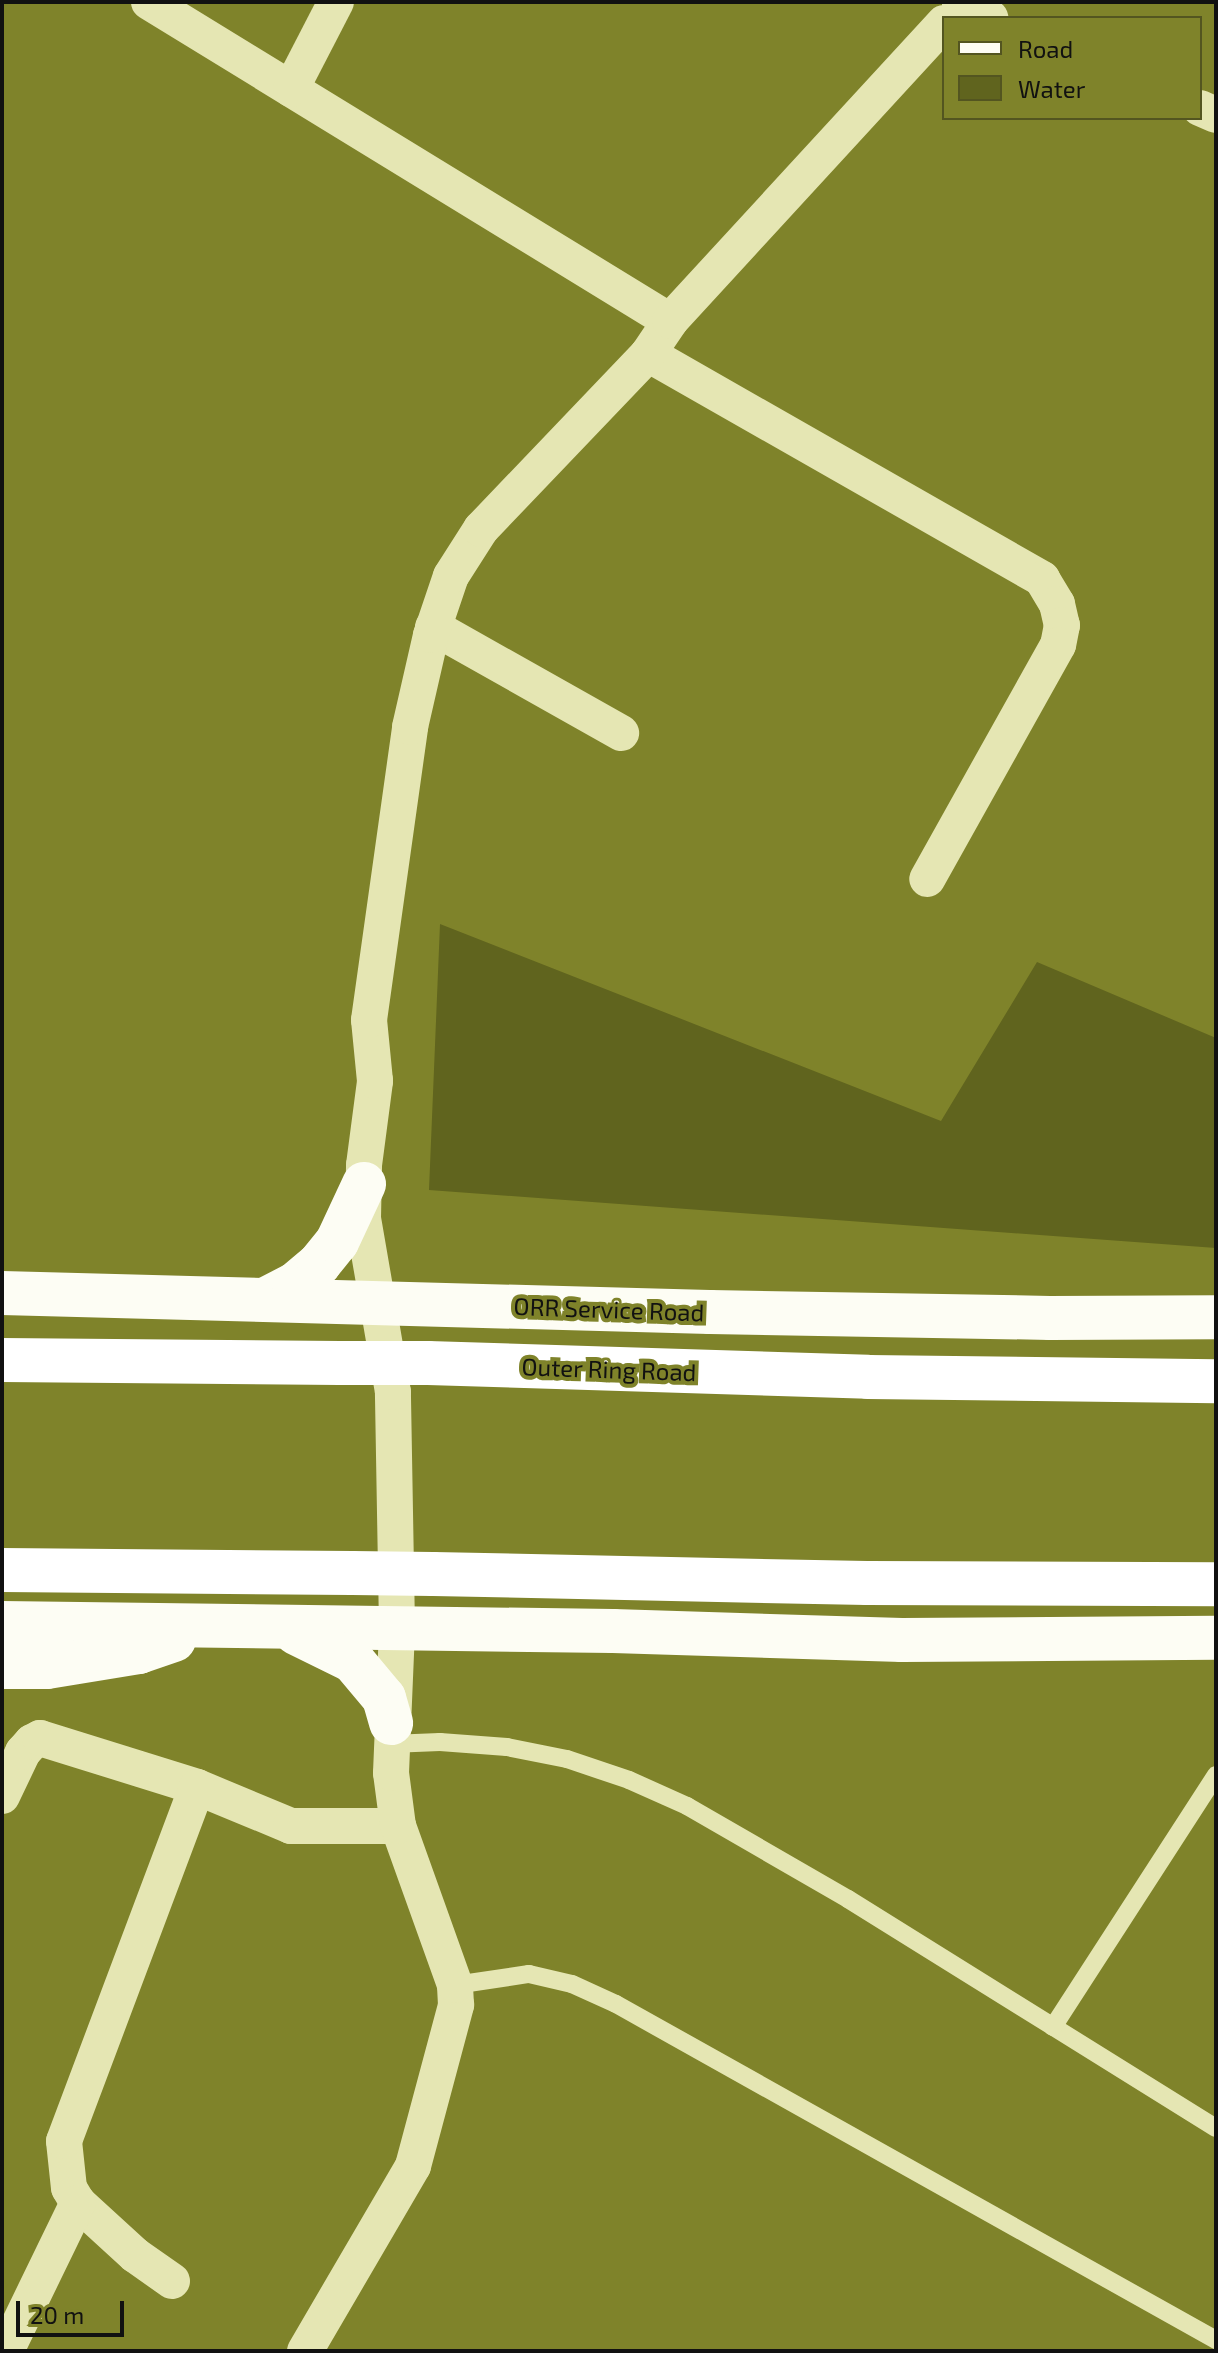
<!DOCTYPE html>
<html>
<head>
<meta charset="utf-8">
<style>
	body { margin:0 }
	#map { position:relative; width:1218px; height:2353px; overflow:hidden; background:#7f832a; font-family:"Exo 2",sans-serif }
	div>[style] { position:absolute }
	.water>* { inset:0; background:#60641e }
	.service>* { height:18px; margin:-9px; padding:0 9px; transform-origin:9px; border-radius:9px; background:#e5e6b3 }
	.minor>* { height:36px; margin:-18px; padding:0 18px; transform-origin:18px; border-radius:18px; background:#e5e6b3 }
	.primary>* { height:44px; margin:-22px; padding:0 22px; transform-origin:22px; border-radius:22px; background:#fdfdf4 }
	.motorway>* { height:44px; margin:-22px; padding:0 22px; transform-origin:22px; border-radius:22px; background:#fff }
	.motorway-bridge>* { height:44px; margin:-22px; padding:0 22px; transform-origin:22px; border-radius:22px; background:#fff }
	span { translate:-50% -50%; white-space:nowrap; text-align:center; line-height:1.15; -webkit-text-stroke:8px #7f832a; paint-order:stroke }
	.street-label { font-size:24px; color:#111 }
	.frame { position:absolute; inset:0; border:4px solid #111; pointer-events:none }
	.legend { position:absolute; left:942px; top:16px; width:260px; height:104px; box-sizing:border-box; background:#7f832a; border:2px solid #535520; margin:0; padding:10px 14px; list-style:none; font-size:24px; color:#111 }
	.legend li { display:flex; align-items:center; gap:16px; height:40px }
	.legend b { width:40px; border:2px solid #535520 }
	.scale { position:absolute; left:16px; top:2301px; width:108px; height:36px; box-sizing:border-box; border:4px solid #111; border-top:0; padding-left:10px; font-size:24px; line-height:28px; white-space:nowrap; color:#111; -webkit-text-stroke:6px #7f832a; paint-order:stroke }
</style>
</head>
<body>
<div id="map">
	<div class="water">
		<i style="clip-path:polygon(440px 924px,941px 1121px,1037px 962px,1216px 1038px,1216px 1248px,429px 1190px)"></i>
	</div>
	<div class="service">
		<i style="left:390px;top:1744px;width:50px;rotate:-2.3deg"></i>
		<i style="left:440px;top:1742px;width:67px;rotate:4.3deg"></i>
		<i style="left:507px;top:1747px;width:61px;rotate:11.3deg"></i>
		<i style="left:567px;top:1759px;width:65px;rotate:18.7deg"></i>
		<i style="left:629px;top:1780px;width:64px;rotate:24.1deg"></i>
		<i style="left:687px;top:1806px;width:186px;rotate:30deg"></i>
		<i style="left:848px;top:1899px;width:433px;rotate:31.9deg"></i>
		<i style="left:455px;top:1985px;width:75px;rotate:-8.5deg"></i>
		<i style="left:529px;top:1974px;width:44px;rotate:13.1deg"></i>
		<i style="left:572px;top:1984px;width:48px;rotate:24.4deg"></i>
		<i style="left:616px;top:2004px;width:688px;rotate:29.25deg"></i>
		<i style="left:1053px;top:2027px;width:300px;rotate:-57.1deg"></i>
	</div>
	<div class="minor">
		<i style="left:149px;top:2px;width:611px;rotate:31.48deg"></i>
		<i style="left:960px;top:5px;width:33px;rotate:23deg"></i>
		<i style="left:291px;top:89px;width:98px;rotate:-62.7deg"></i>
		<i style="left:1200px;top:108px;width:17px;rotate:24deg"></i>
		<i style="left:648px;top:354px;width:454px;rotate:29.7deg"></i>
		<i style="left:1042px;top:579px;width:29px;rotate:59deg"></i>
		<i style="left:1057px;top:604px;width:22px;rotate:77deg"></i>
		<i style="left:1062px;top:625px;width:20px;rotate:101deg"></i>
		<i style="left:1058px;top:645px;width:268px;rotate:119.2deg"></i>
		<i style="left:433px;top:627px;width:216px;rotate:29.4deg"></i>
		<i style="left:2px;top:1796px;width:49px;rotate:-64.5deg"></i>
		<i style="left:23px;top:1752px;width:13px;rotate:-48deg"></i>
		<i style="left:32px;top:1742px;width:9px;rotate:-27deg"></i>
		<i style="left:40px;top:1738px;width:164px;rotate:17.3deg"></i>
		<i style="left:197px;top:1787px;width:102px;rotate:22.5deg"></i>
		<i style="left:291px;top:1826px;width:107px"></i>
		<i style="left:172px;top:2281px;width:45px;rotate:-144.9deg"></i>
		<i style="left:135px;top:2255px;width:77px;rotate:-137.6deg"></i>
		<i style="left:78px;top:2203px;width:17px;rotate:-121deg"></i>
		<i style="left:69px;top:2188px;width:47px;rotate:-96.1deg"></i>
		<i style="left:64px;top:2141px;width:378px;rotate:-69.4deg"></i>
		<i style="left:6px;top:2351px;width:165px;rotate:-64.1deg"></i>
		<i style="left:305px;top:2351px;width:214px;rotate:-59.7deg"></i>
		<i style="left:413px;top:2166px;width:167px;rotate:-75deg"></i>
		<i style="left:456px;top:2005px;width:20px;rotate:-93deg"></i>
		<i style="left:455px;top:1985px;width:169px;rotate:-109.7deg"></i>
		<i style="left:398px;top:1826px;width:53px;rotate:-97.5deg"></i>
		<i style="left:391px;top:1773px;width:146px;rotate:-87.6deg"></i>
		<i style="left:397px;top:1627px;width:235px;rotate:-91deg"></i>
		<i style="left:393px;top:1392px;width:176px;rotate:-99.8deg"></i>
		<i style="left:363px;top:1219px;width:54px;rotate:-88.9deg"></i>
		<i style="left:364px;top:1165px;width:85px;rotate:-82.5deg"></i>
		<i style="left:375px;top:1081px;width:61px;rotate:-95.6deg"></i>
		<i style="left:369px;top:1020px;width:296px;rotate:-82deg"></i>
		<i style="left:410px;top:727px;width:94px;rotate:-77.1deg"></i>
		<i style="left:431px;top:635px;width:62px;rotate:-71.3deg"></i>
		<i style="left:451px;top:576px;width:56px;rotate:-57.4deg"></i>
		<i style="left:481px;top:529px;width:242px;rotate:-46.3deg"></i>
		<i style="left:648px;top:354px;width:40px;rotate:-56deg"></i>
		<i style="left:670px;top:321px;width:405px;rotate:-47.4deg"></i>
	</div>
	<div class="primary">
		<i style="left:2px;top:1293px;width:708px;rotate:1.54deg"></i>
		<i style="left:710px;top:1312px;width:340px;rotate:1deg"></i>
		<i style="left:1050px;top:1318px;width:166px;rotate:-0.3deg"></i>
		<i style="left:266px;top:1299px;width:31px;rotate:-27deg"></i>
		<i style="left:294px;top:1285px;width:33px;rotate:-40deg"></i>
		<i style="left:319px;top:1264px;width:28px;rotate:-51deg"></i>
		<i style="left:337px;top:1242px;width:64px;rotate:-65deg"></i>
		<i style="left:2px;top:1623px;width:611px;rotate:0.75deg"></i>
		<i style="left:613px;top:1631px;width:289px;rotate:1.8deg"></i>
		<i style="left:902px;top:1640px;width:314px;rotate:-0.4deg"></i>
		<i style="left:296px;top:1633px;width:64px;rotate:26.2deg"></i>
		<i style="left:353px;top:1661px;width:48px;rotate:50deg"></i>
		<i style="left:384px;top:1698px;width:26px;rotate:74deg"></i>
		<i style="left:2px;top:1667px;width:45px"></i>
		<i style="left:47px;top:1667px;width:93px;rotate:-9.3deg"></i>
		<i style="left:139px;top:1652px;width:37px;rotate:-19deg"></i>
	</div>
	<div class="motorway">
		<i style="left:2px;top:1360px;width:338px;rotate:0.5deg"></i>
		<i style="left:428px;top:1363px;width:440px;rotate:1.8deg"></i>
		<i style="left:868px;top:1377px;width:348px;rotate:0.7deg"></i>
		<i style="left:2px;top:1570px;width:350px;rotate:0.5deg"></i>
		<i style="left:433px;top:1574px;width:434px;rotate:1.2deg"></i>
		<i style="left:867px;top:1583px;width:349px;rotate:0.2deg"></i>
	</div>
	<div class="motorway-bridge">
		<i style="left:340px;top:1363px;width:88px"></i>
		<i style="left:352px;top:1573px;width:81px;rotate:0.7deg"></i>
	</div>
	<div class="street-label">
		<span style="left:609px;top:1309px;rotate:2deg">ORR Service Road</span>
		<span style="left:609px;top:1369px;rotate:2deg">Outer Ring Road</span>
	</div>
	<div class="frame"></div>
	<ul class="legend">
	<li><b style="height:10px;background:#fdfdf4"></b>Road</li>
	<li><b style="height:22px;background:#60641e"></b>Water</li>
	</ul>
	<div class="scale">20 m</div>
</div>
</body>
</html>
